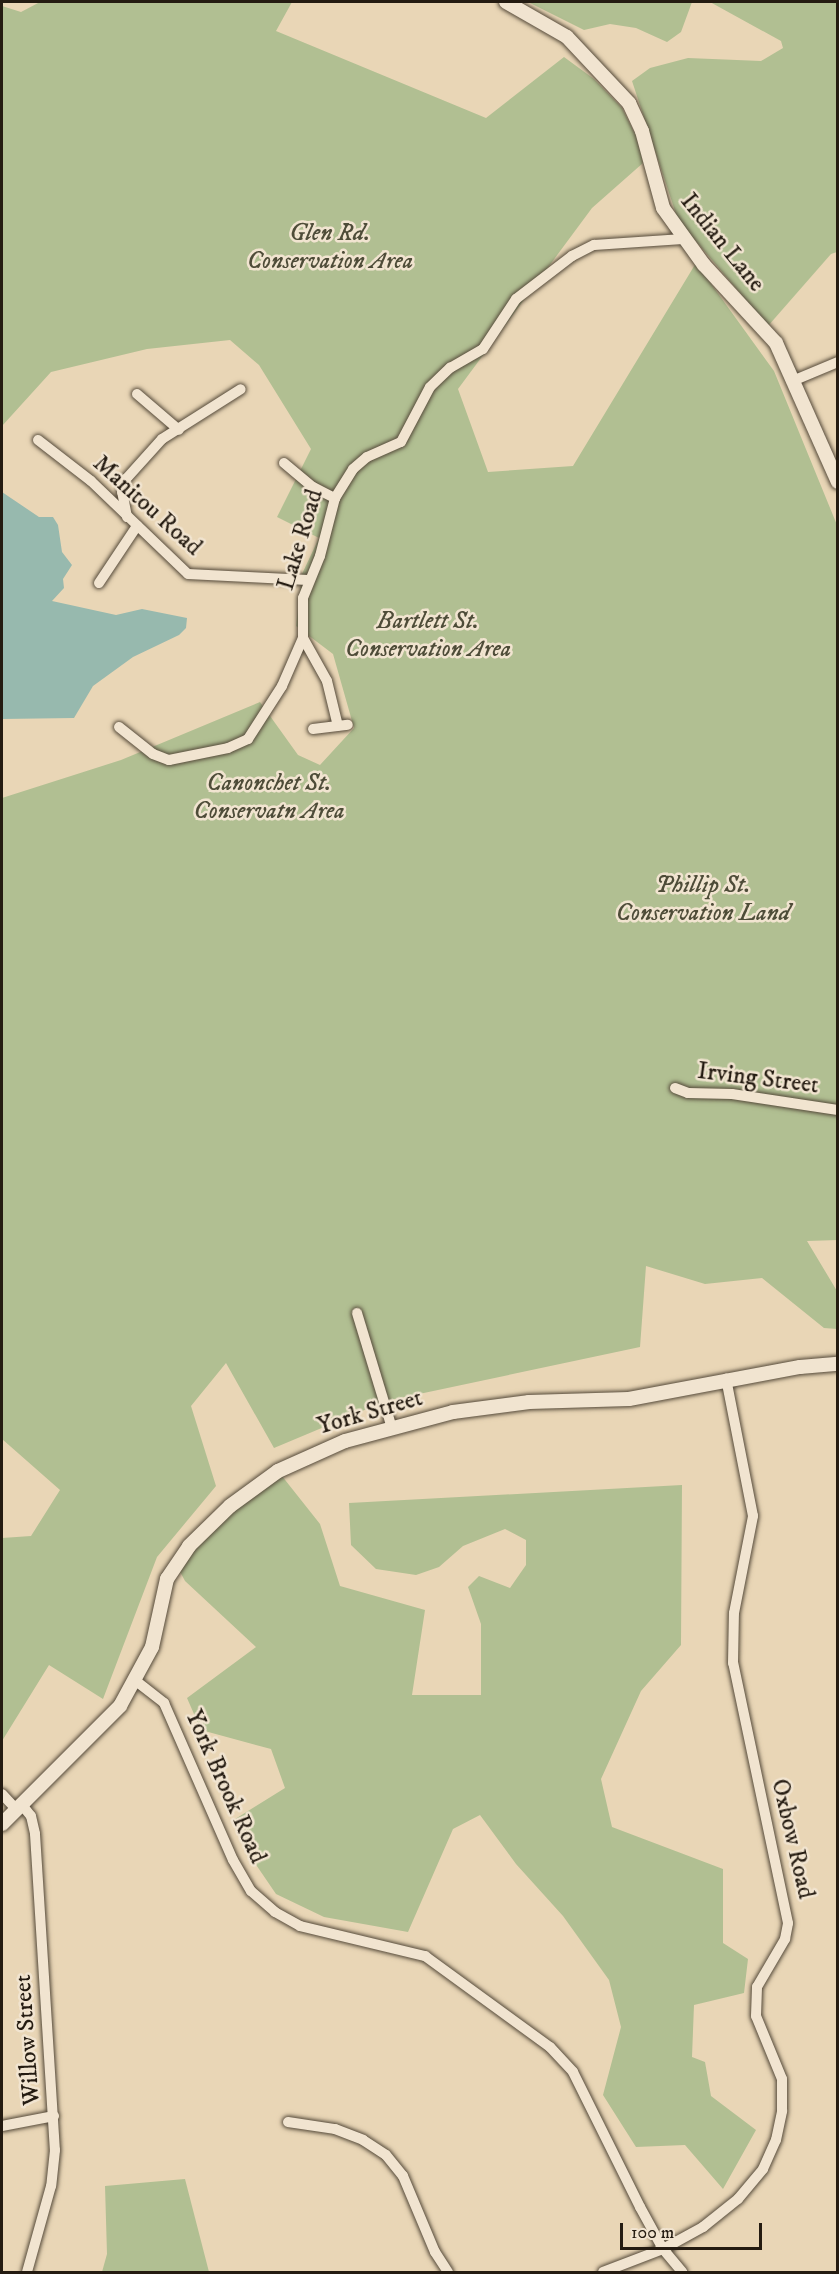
<!DOCTYPE html>
<html>
<head>
<meta charset="utf-8">
<style>
	body { margin:0 }
	#map { position:relative; width:839px; height:2274px; overflow:hidden; background:#e9d6b6; font-family:"IM FELL DW Pica",serif }
	div>[style] { position:absolute }
	.green>* { inset:0; background:#b1bf92 }
	.water>* { inset:0; background:#97b9ae }
	.roads { filter:drop-shadow(0 0 2px #554a3a) drop-shadow(0 0 2px #554a3a) }
	.street>* { height:10px; margin:-5px; padding:0 5px; transform-origin:5px; border-radius:5px; background:#f1e4d0 }
	.secondary>* { height:14px; margin:-7px; padding:0 7px; transform-origin:7px; border-radius:7px; background:#f1e4d0 }
	span { translate:-50% -50%; white-space:nowrap; text-align:center; line-height:1.15; -webkit-text-stroke:5px #f1e4d0; paint-order:stroke }
	.park-label { font-size:24px; color:#4e4c38; font-style:italic }
	.street-label { font-size:24px; color:#241b11 }
	.frame { position:absolute; inset:0; border:3px solid #241b11; pointer-events:none }
	.scale { position:absolute; left:620px; top:2223px; width:142px; height:27px; box-sizing:border-box; border:3px solid #241b11; border-top:0; padding-left:8px; font-size:18px; line-height:21px; white-space:nowrap; color:#241b11; -webkit-text-stroke:4px #f1e4d0; paint-order:stroke }
</style>
</head>
<body>
<div id="map">
	<div class="green">
		<i style="clip-path:polygon(40px 2px,292px 2px,276px 31px,486px 118px,564px 57px,594px 79px,622px 108px,637px 138px,643px 163px,592px 208px,458px 389px,488px 472px,573px 466px,696px 263px,774px 371px,837px 525px,838px 1240px,807px 1241px,837px 1291px,837px 1329px,824px 1328px,762px 1278px,705px 1284px,646px 1266px,640px 1347px,386px 1401px,274px 1448px,226px 1363px,191px 1406px,216px 1486px,157px 1557px,103px 1699px,49px 1665px,2px 1741px,2px 1538px,31px 1536px,60px 1490px,2px 1439px,2px 798px,121px 760px,260px 702px,298px 755px,320px 765px,354px 728px,333px 654px,296px 626px,302px 574px,319px 538px,277px 517px,311px 449px,259px 365px,230px 340px,147px 349px,51px 372px,2px 426px,2px 6px,21px 12px)"></i>
		<i style="clip-path:polygon(528px 2px,692px 2px,681px 32px,667px 42px,636px 28px,610px 24px,584px 30px)"></i>
		<i style="clip-path:polygon(710px 2px,837px 2px,837px 252px,831px 254px,768px 326px,678px 220px,632px 81px,650px 68px,688px 58px,761px 61px,783px 48px,781px 41px)"></i>
		<i style="clip-path:polygon(278px 1471px,320px 1524px,340px 1586px,425px 1610px,412px 1695px,481px 1695px,481px 1624px,468px 1587px,479px 1576px,510px 1588px,526px 1565px,526px 1540px,505px 1529px,463px 1546px,439px 1567px,416px 1575px,376px 1569px,351px 1545px,349px 1503px,682px 1485px,681px 1645px,641px 1691px,601px 1779px,612px 1827px,723px 1869px,723px 1943px,748px 1959px,744px 1993px,694px 2005px,692px 2057px,705px 2062px,711px 2096px,756px 2130px,723px 2189px,685px 2145px,636px 2147px,603px 2095px,621px 2027px,609px 1980px,563px 1916px,516px 1864px,480px 1815px,453px 1829px,408px 1932px,324px 1917px,276px 1894px,248px 1853px,232px 1821px,285px 1788px,271px 1749px,201px 1730px,187px 1698px,256px 1647px,185px 1581px,176px 1564px)"></i>
		<i style="clip-path:polygon(185px 2179px,209px 2272px,102px 2272px,107px 2254px,105px 2186px)"></i>
	</div>
	<div class="water">
		<i style="clip-path:polygon(2px 492px,39px 517px,53px 517px,58px 525px,62px 552px,72px 565px,63px 579px,64px 588px,52px 601px,116px 615px,142px 609px,187px 618px,186px 628px,179px 635px,133px 657px,93px 686px,74px 718px,2px 719px)"></i>
	</div>
	<div class="roads">
		<div class="street">
			<i style="left:795px;top:380px;width:47px;rotate:-22.7deg"></i>
			<i style="left:137px;top:394px;width:55px;rotate:40.6deg"></i>
			<i style="left:38px;top:440px;width:67px;rotate:37.7deg"></i>
			<i style="left:91px;top:481px;width:134px;rotate:43.8deg"></i>
			<i style="left:188px;top:574px;width:120px;rotate:2.9deg"></i>
			<i style="left:284px;top:463px;width:38px;rotate:40deg"></i>
			<i style="left:313px;top:487px;width:25px;rotate:27deg"></i>
			<i style="left:127px;top:517px;width:25px;rotate:-101deg"></i>
			<i style="left:122px;top:492px;width:14px;rotate:-73deg"></i>
			<i style="left:126px;top:479px;width:54px;rotate:-48deg"></i>
			<i style="left:162px;top:439px;width:93px;rotate:-32.3deg"></i>
			<i style="left:99px;top:583px;width:69px;rotate:-56.3deg"></i>
			<i style="left:303px;top:638px;width:49px;rotate:60.8deg"></i>
			<i style="left:327px;top:681px;width:46px;rotate:76.3deg"></i>
			<i style="left:119px;top:727px;width:43px;rotate:38.5deg"></i>
			<i style="left:153px;top:754px;width:17px;rotate:21deg"></i>
			<i style="left:169px;top:760px;width:60px;rotate:-11.5deg"></i>
			<i style="left:228px;top:748px;width:22px;rotate:-24deg"></i>
			<i style="left:248px;top:739px;width:63px;rotate:-57.3deg"></i>
			<i style="left:282px;top:686px;width:52px;rotate:-66.4deg"></i>
			<i style="left:303px;top:638px;width:40px;rotate:-90deg"></i>
			<i style="left:303px;top:598px;width:45px;rotate:-68deg"></i>
			<i style="left:320px;top:556px;width:60px;rotate:-75.5deg"></i>
			<i style="left:335px;top:498px;width:34px;rotate:-58deg"></i>
			<i style="left:353px;top:469px;width:18px;rotate:-41deg"></i>
			<i style="left:367px;top:457px;width:37px;rotate:-24deg"></i>
			<i style="left:401px;top:442px;width:62px;rotate:-62.2deg"></i>
			<i style="left:430px;top:387px;width:28px;rotate:-44deg"></i>
			<i style="left:450px;top:368px;width:38px;rotate:-30deg"></i>
			<i style="left:483px;top:349px;width:60px;rotate:-56.6deg"></i>
			<i style="left:516px;top:299px;width:71px;rotate:-37.5deg"></i>
			<i style="left:572px;top:256px;width:25px;rotate:-27deg"></i>
			<i style="left:594px;top:245px;width:89px;rotate:-3.9deg"></i>
			<i style="left:313px;top:729px;width:35px;rotate:-7deg"></i>
			<i style="left:675px;top:1088px;width:14px;rotate:21deg"></i>
			<i style="left:688px;top:1093px;width:44px;rotate:1.3deg"></i>
			<i style="left:732px;top:1094px;width:107px;rotate:8.6deg"></i>
			<i style="left:357px;top:1313px;width:120px;rotate:73.1deg"></i>
			<i style="left:136px;top:1681px;width:36px;rotate:38deg"></i>
			<i style="left:164px;top:1703px;width:171px;rotate:66.3deg"></i>
			<i style="left:233px;top:1860px;width:36px;rotate:60deg"></i>
			<i style="left:251px;top:1891px;width:32px;rotate:41deg"></i>
			<i style="left:275px;top:1912px;width:29px;rotate:29deg"></i>
			<i style="left:300px;top:1926px;width:129px;rotate:13.5deg"></i>
			<i style="left:425px;top:1956px;width:155px;rotate:36.1deg"></i>
			<i style="left:550px;top:2047px;width:34px;rotate:47deg"></i>
			<i style="left:573px;top:2072px;width:151px;rotate:63.6deg"></i>
			<i style="left:640px;top:2207px;width:48px;rotate:61.3deg"></i>
			<i style="left:663px;top:2249px;width:30px;rotate:50deg"></i>
			<i style="left:2px;top:1794px;width:22px;rotate:47deg"></i>
			<i style="left:22px;top:1805px;width:14px;rotate:51deg"></i>
			<i style="left:31px;top:1816px;width:18px;rotate:77deg"></i>
			<i style="left:35px;top:1834px;width:317px;rotate:86.4deg"></i>
			<i style="left:55px;top:2150px;width:36px;rotate:96deg"></i>
			<i style="left:51px;top:2186px;width:89px;rotate:105.6deg"></i>
			<i style="left:288px;top:2122px;width:48px;rotate:8.5deg"></i>
			<i style="left:335px;top:2129px;width:30px;rotate:21deg"></i>
			<i style="left:363px;top:2140px;width:27px;rotate:33deg"></i>
			<i style="left:386px;top:2155px;width:27px;rotate:51deg"></i>
			<i style="left:403px;top:2176px;width:82px;rotate:67.2deg"></i>
			<i style="left:435px;top:2252px;width:24px;rotate:57deg"></i>
			<i style="left:2px;top:2126px;width:53px;rotate:-10.9deg"></i>
			<i style="left:603px;top:2272px;width:64px;rotate:-21deg"></i>
			<i style="left:663px;top:2249px;width:46px;rotate:-28.8deg"></i>
			<i style="left:703px;top:2227px;width:45px;rotate:-38.7deg"></i>
			<i style="left:738px;top:2199px;width:39px;rotate:-50deg"></i>
			<i style="left:763px;top:2169px;width:32px;rotate:-66deg"></i>
			<i style="left:776px;top:2140px;width:30px;rotate:-78deg"></i>
			<i style="left:782px;top:2111px;width:32px;rotate:-90deg"></i>
			<i style="left:782px;top:2079px;width:68px;rotate:-112.4deg"></i>
			<i style="left:756px;top:2016px;width:29px;rotate:-88deg"></i>
			<i style="left:757px;top:1987px;width:56px;rotate:-59.7deg"></i>
			<i style="left:785px;top:1939px;width:16px;rotate:-79deg"></i>
			<i style="left:788px;top:1923px;width:266px;rotate:-101.9deg"></i>
			<i style="left:733px;top:1663px;width:50px;rotate:-88.9deg"></i>
			<i style="left:734px;top:1613px;width:99px;rotate:-78.9deg"></i>
			<i style="left:753px;top:1516px;width:140px;rotate:-101.1deg"></i>
		</div>
		<div class="secondary">
			<i style="left:506px;top:2px;width:70px;rotate:29.8deg"></i>
			<i style="left:567px;top:37px;width:91px;rotate:46.8deg"></i>
			<i style="left:629px;top:103px;width:31px;rotate:65deg"></i>
			<i style="left:642px;top:131px;width:80px;rotate:74.7deg"></i>
			<i style="left:663px;top:208px;width:70px;rotate:54.3deg"></i>
			<i style="left:704px;top:265px;width:106px;rotate:47.3deg"></i>
			<i style="left:776px;top:343px;width:152px;rotate:66deg"></i>
			<i style="left:2px;top:1824px;width:167px;rotate:-45deg"></i>
			<i style="left:120px;top:1706px;width:67px;rotate:-61.5deg"></i>
			<i style="left:152px;top:1647px;width:70px;rotate:-77.6deg"></i>
			<i style="left:167px;top:1579px;width:40px;rotate:-56deg"></i>
			<i style="left:189px;top:1546px;width:57px;rotate:-44.3deg"></i>
			<i style="left:230px;top:1506px;width:59px;rotate:-36.1deg"></i>
			<i style="left:278px;top:1471px;width:73px;rotate:-24.1deg"></i>
			<i style="left:345px;top:1441px;width:112px;rotate:-15deg"></i>
			<i style="left:453px;top:1412px;width:77px;rotate:-7.5deg"></i>
			<i style="left:529px;top:1402px;width:100px;rotate:-1.7deg"></i>
			<i style="left:629px;top:1399px;width:174px;rotate:-10.6deg"></i>
			<i style="left:800px;top:1367px;width:38px;rotate:-5deg"></i>
		</div>
	</div>
	<div class="park-label">
		<span style="left:330px;top:248px">Glen Rd.<br>Conservation Area</span>
		<span style="left:428px;top:636px">Bartlett St.<br>Conservation Area</span>
		<span style="left:269px;top:798px">Canonchet St.<br>Conservatn Area</span>
		<span style="left:703px;top:900px">Phillip St.<br>Conservation Land</span>
	</div>
	<div class="street-label">
		<span style="left:722px;top:243px;rotate:51deg">Indian Lane</span>
		<span style="left:147px;top:506px;rotate:42deg">Manitou Road</span>
		<span style="left:301px;top:540px;rotate:-73deg">Lake Road</span>
		<span style="left:758px;top:1079px;rotate:7deg">Irving Street</span>
		<span style="left:370px;top:1413px;rotate:-16deg">York Street</span>
		<span style="left:225px;top:1787px;rotate:66deg">York Brook Road</span>
		<span style="left:792px;top:1839px;rotate:77deg">Oxbow Road</span>
		<span style="left:28px;top:2040px;rotate:-94deg">Willow Street</span>
	</div>
	<div class="frame"></div>
	<div class="scale">100 m</div>
</div>
</body>
</html>
